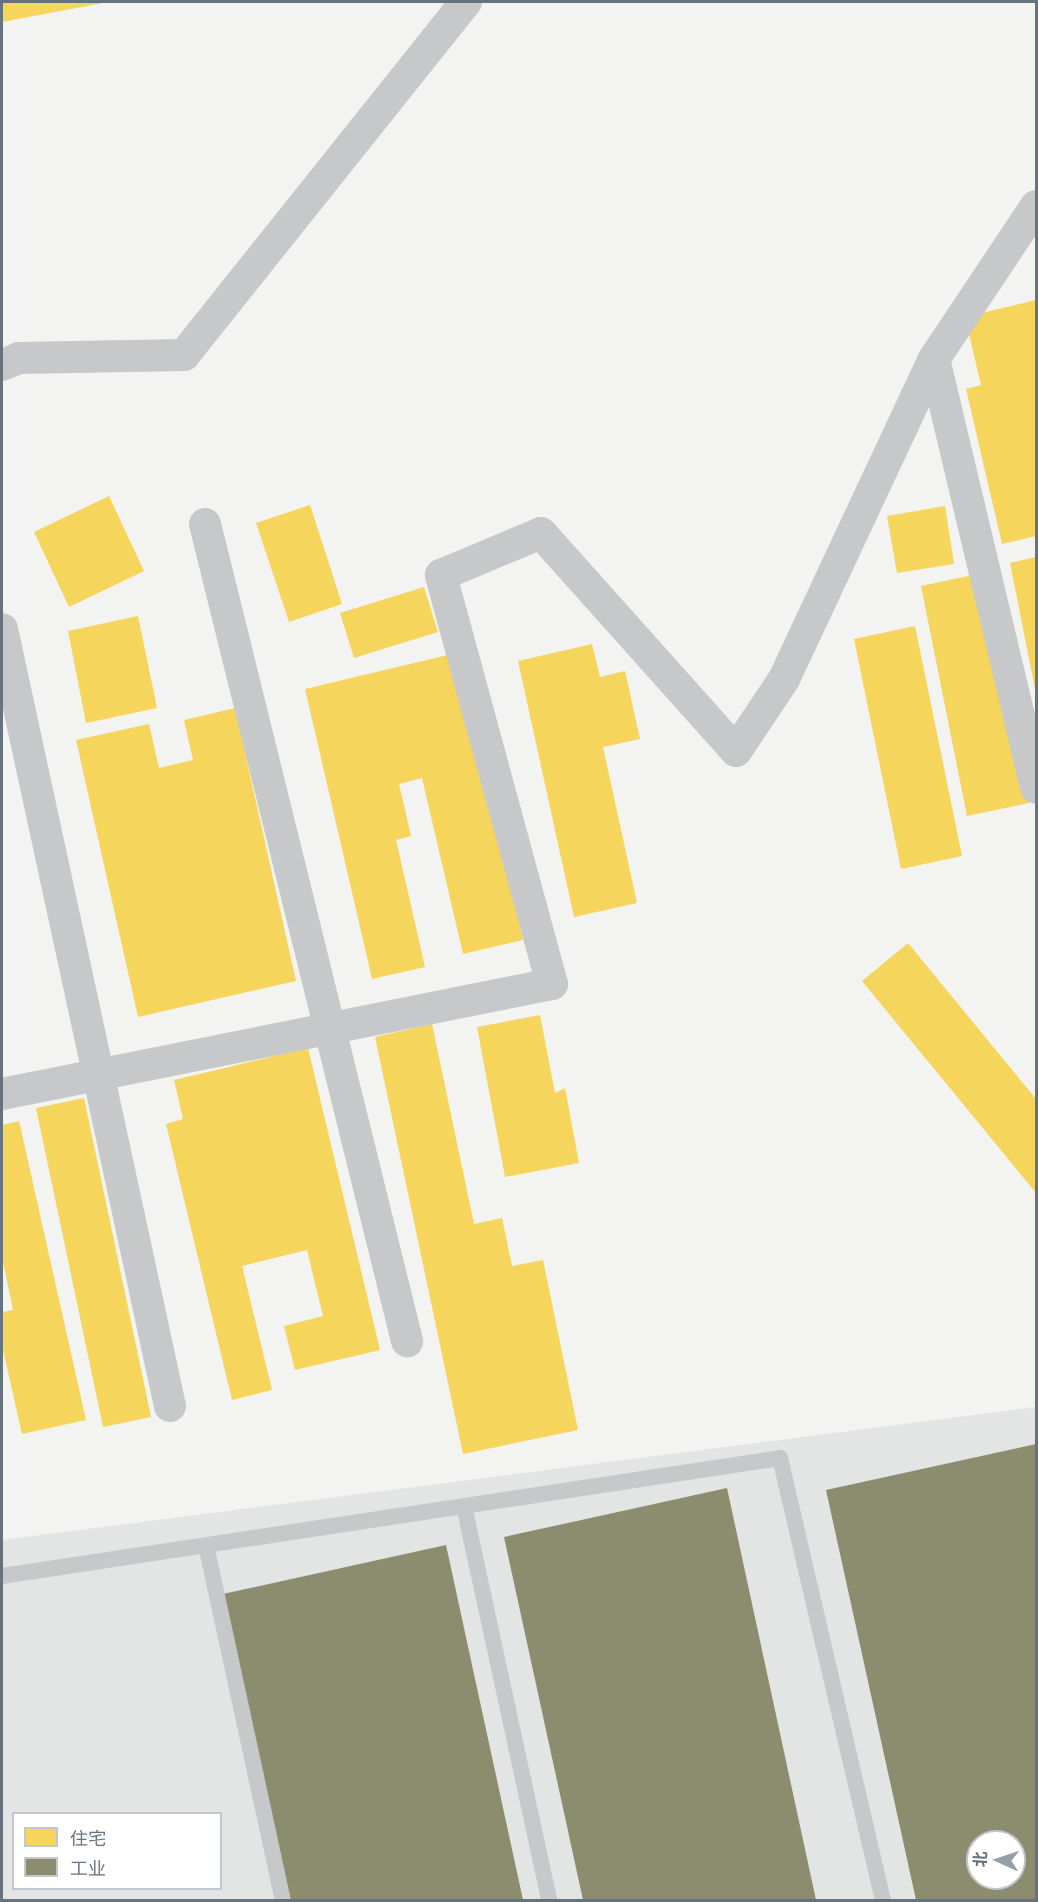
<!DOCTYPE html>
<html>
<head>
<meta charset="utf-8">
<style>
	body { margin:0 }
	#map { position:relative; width:1038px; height:1902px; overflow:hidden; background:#f3f3f1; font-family:"PT Sans Narrow","Noto Sans SC",sans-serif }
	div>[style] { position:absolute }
	.built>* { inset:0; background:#e3e4e4 }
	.homes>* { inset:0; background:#f6d55c }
	.industry>* { inset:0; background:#8c8c6e }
	.service>* { height:16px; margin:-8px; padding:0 8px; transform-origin:8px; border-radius:8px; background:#c7c8c9 }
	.minor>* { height:32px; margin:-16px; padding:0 16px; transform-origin:16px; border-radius:16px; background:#c7c8c9 }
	span { translate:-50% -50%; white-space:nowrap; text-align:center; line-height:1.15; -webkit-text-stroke:6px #fff; paint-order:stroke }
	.frame { position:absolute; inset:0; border:3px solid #65737f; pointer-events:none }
	.legend { position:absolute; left:12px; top:1812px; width:210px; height:78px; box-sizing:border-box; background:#fff; border:2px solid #c1c7cc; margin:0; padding:8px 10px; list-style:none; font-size:18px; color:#65737f }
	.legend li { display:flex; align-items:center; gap:12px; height:30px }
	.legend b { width:30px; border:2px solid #c1c7cc }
	.north { position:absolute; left:966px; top:1830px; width:60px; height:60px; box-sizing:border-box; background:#fff; border:2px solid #c1c7cc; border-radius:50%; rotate:273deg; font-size:16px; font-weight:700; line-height:24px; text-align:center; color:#65737f }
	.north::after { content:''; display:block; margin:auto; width:21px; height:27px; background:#97a0a7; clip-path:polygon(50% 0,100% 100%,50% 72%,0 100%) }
</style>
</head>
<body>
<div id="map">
	<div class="built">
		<i style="clip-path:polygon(evenodd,1036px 1407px,1036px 1900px,2px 1900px,2px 1540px,1036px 1407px,14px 1814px,220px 1814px,220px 1888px,14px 1888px,14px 1814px,1036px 1407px,978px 1842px,1014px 1842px,1014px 1878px,978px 1878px,978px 1842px)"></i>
	</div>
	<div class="homes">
		<i style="clip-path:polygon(2px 2px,103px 2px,103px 3px,2px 22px)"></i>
		<i style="clip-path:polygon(1036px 300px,1036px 536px,1002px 544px,966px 389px,981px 385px,965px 317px)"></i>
		<i style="clip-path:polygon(109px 496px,144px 571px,69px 607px,34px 532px)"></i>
		<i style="clip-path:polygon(310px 505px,342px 604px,289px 622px,256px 523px)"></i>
		<i style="clip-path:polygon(945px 506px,954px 564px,897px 573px,887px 516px)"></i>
		<i style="clip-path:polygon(1036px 557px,1036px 689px,1035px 689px,1010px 563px)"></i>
		<i style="clip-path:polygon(982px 573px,1029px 803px,967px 816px,921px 586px)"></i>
		<i style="clip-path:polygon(424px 587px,438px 632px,354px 658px,340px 613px)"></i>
		<i style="clip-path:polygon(138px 616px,157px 708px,86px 723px,68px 631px)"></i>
		<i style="clip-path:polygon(915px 626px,962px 856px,901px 869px,854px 639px)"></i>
		<i style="clip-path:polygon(592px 644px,600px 677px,625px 671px,640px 739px,603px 747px,637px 903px,574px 917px,518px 661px)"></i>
		<i style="clip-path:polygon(456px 653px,523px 940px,463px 954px,422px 778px,399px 784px,411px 836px,396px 840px,425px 967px,372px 979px,305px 689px)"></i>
		<i style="clip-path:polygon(235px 708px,296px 981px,138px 1017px,76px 740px,149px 724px,159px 768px,193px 760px,184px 720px)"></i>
		<i style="clip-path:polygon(908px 943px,1036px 1099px,1036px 1193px,862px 981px)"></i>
		<i style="clip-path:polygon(540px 1015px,555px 1093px,565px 1088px,579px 1163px,505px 1177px,477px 1027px)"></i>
		<i style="clip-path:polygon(432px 1024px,474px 1224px,502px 1218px,512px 1266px,543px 1260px,578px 1430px,463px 1454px,375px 1037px)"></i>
		<i style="clip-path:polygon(308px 1048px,380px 1350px,295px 1370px,284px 1326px,323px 1316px,307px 1250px,242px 1266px,272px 1390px,232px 1400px,166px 1124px,183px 1119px,174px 1080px)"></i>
		<i style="clip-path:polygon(84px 1098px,151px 1417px,103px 1427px,36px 1108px)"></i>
		<i style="clip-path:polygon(19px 1121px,86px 1420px,22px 1434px,2px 1345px,2px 1312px,13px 1310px,2px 1257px,2px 1125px)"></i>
	</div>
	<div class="industry">
		<i style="clip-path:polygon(evenodd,1036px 1444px,1036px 1900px,916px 1900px,826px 1490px,1036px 1444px,978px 1842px,1014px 1842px,1014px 1878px,978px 1878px,978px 1842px)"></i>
		<i style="clip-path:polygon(727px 1488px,816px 1900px,583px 1900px,504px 1537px)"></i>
		<i style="clip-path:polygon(446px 1545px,523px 1900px,289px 1900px,223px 1594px)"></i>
	</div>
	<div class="service">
		<i style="left:464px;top:1506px;width:403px;rotate:77.8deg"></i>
		<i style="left:206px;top:1545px;width:363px;rotate:77.8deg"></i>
		<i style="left:2px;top:1576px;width:787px;rotate:-8.62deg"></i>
		<i style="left:780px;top:1458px;width:454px;rotate:76.9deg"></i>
	</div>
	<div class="minor">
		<i style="left:934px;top:359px;width:441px;rotate:76.6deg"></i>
		<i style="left:2px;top:365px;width:18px;rotate:-22deg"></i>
		<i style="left:19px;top:358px;width:165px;rotate:-1deg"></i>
		<i style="left:184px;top:355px;width:452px;rotate:-51.4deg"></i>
		<i style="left:205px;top:524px;width:842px;rotate:76.11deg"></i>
		<i style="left:2px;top:629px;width:795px;rotate:77.8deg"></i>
		<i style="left:2px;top:1094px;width:561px;rotate:-11.31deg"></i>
		<i style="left:552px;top:984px;width:424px;rotate:-105.2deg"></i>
		<i style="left:441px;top:575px;width:108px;rotate:-22.8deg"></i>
		<i style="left:541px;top:533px;width:292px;rotate:48.2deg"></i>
		<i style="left:736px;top:751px;width:87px;rotate:-56.3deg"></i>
		<i style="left:784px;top:679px;width:353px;rotate:-64.9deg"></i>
		<i style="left:934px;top:359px;width:184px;rotate:-56.3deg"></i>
	</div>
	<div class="frame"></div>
	<ul class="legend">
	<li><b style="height:16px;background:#f6d55c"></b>住宅</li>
	<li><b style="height:16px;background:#8c8c6e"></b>工业</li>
	</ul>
	<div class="north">北</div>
</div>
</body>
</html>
